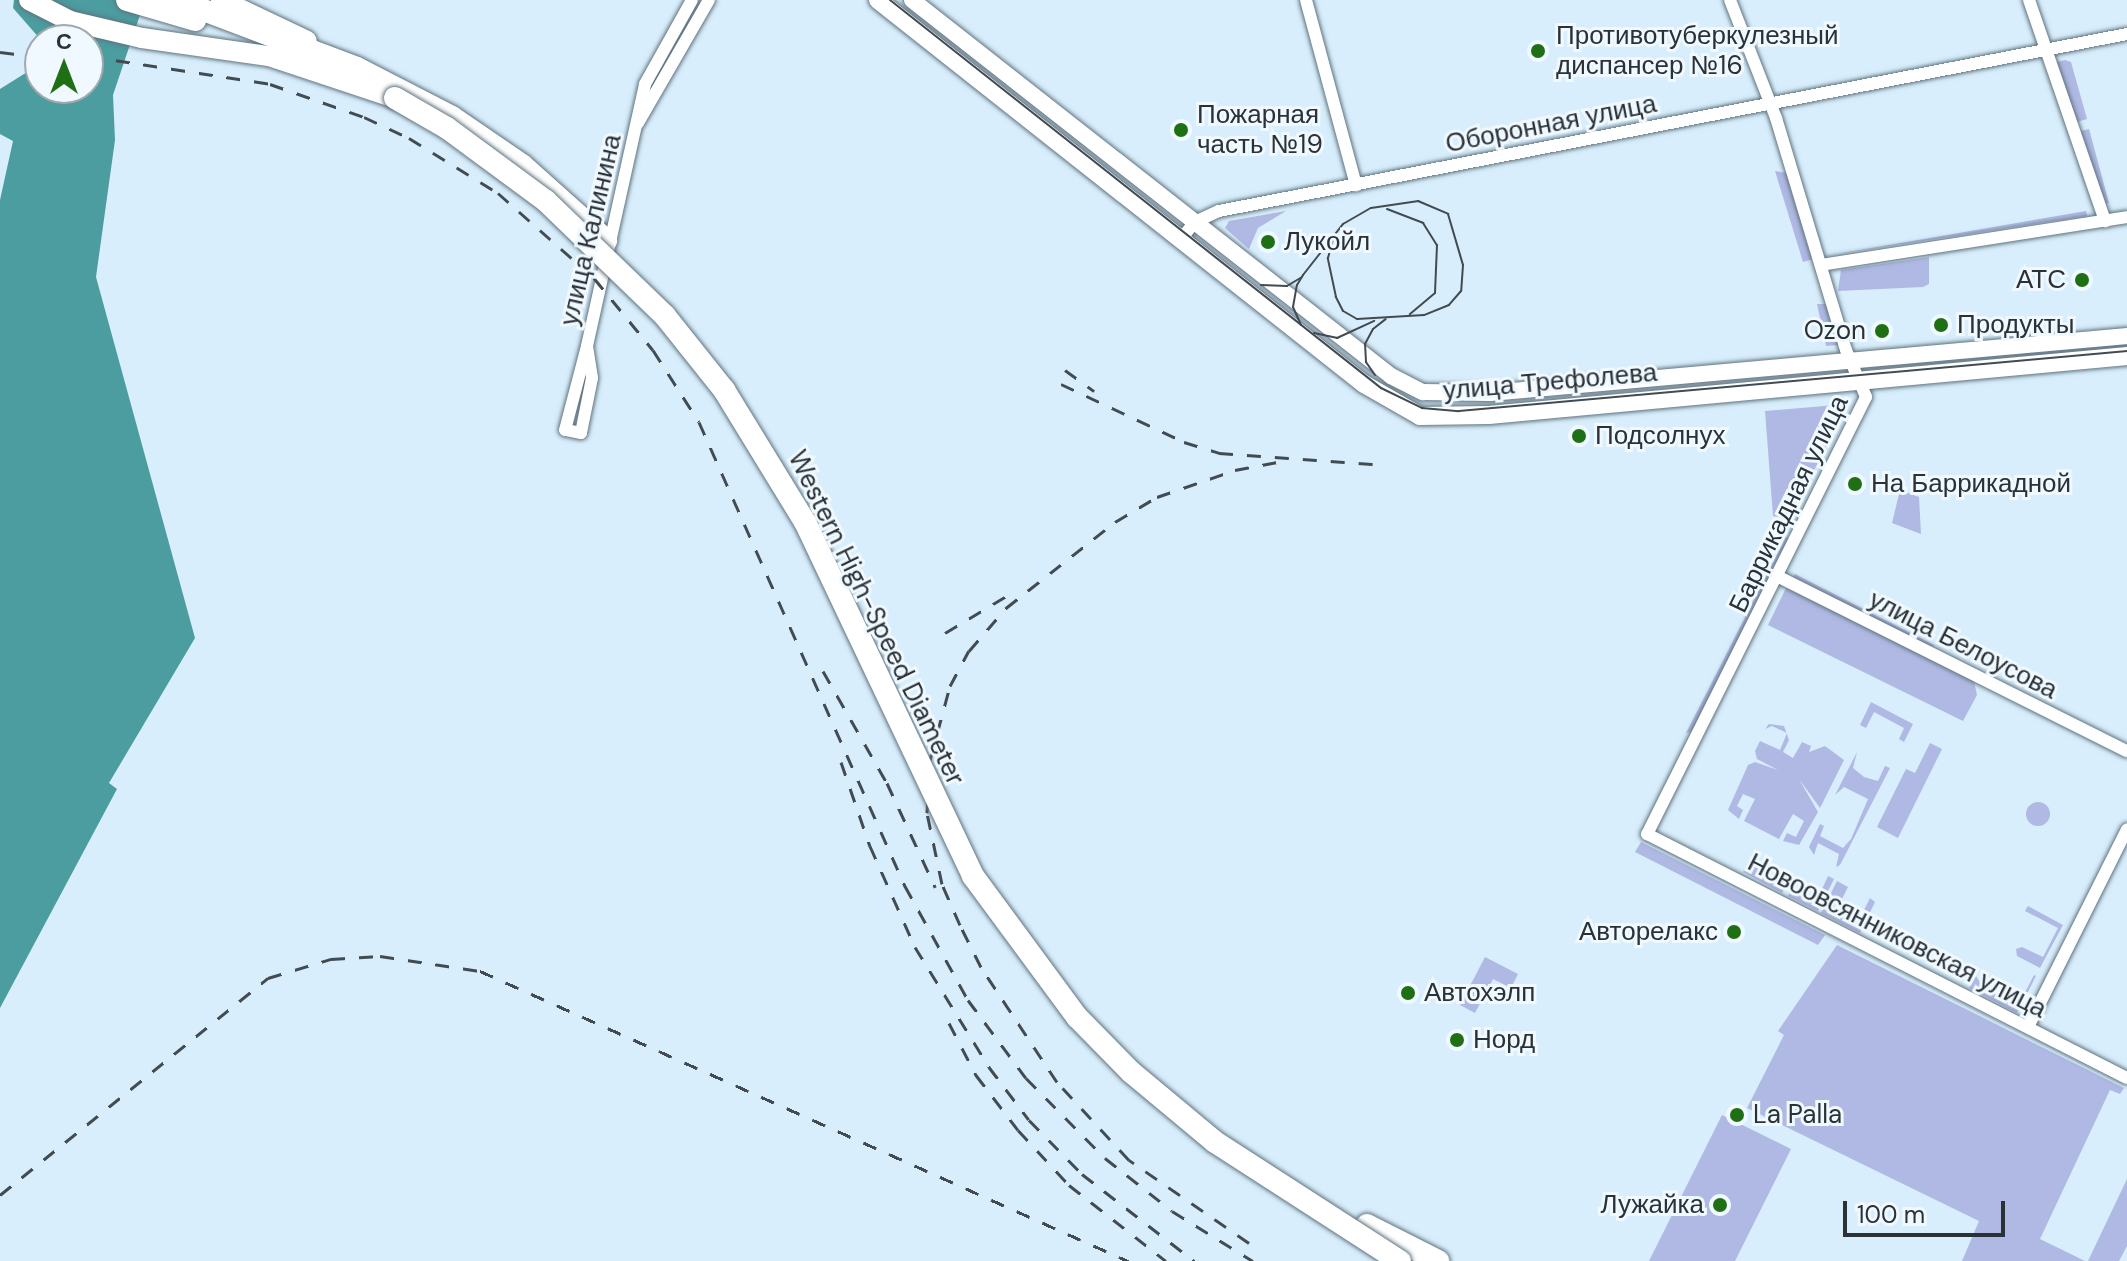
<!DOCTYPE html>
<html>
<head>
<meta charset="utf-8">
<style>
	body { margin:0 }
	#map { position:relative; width:2127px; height:1261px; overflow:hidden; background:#d8eefc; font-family:"DM Sans",sans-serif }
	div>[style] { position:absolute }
	.green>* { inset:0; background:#afb9e4 }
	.round { border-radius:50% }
	.water>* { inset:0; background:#4b9da0 }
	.roads { filter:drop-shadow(0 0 2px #5f727f) drop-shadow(0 0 2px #5f727f) }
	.minor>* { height:12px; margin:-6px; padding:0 6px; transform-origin:6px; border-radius:6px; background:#fff }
	.tertiary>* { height:16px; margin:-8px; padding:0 8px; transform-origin:8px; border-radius:8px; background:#fff }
	.secondary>* { height:18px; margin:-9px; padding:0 9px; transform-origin:9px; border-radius:9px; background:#fff }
	.primary>* { height:20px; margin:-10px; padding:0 10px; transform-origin:10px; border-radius:10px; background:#fff }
	.motorway>* { height:22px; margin:-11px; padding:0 11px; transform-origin:11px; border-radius:11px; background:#fff }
	.tram>* { height:2px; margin:-1px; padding:0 1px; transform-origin:1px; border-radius:1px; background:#414b51 }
	.rail>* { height:3px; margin-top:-1.5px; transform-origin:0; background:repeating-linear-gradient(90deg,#414b51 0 14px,transparent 0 28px) }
	.bridges { filter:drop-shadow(0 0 2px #5f727f) drop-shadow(0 0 2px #5f727f) }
	.motorway-bridge>* { height:22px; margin:-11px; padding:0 11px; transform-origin:11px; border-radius:11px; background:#fff }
	.dots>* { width:22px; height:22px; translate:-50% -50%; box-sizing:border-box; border:4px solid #f0f9ff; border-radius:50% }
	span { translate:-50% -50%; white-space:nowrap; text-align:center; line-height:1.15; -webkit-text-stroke:6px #f0f9ff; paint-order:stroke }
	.poi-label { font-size:26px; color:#2a3237 }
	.left { translate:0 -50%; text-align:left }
	.right { translate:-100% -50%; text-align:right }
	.street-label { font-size:26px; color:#2a3237 }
	.north { position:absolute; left:24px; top:24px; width:80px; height:80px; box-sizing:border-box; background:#f0f9ff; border:2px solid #a1a9af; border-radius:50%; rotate:0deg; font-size:22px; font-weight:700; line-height:32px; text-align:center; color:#2a3237 }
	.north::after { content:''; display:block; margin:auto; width:28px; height:36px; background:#1f6f14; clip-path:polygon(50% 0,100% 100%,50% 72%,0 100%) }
	.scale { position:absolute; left:1843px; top:1201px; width:162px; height:36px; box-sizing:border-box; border:4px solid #2a3237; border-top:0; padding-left:10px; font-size:24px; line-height:28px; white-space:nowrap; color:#2a3237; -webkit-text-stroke:6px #f0f9ff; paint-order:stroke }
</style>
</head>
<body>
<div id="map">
	<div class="green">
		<i style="clip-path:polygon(2065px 60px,2071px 62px,2087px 119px,2077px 122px,2056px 62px)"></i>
		<i style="clip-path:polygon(2089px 129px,2109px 203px,2106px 204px,2081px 131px)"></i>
		<i style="clip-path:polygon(1775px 171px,1787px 173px,1813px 259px,1803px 262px)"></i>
		<i style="clip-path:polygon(1286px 211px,1258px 228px,1249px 249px,1225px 228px,1229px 221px)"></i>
		<i style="clip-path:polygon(2086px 211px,2087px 216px,1837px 254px)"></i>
		<i style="clip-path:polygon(1929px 257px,1929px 284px,1923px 287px,1838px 291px,1841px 270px)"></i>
		<i style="clip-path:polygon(1817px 304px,1827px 304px,1839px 345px,1826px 346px)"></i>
		<i style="clip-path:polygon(1847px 404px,1790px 519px,1773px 516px,1765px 411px)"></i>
		<i style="clip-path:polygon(1900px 490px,1919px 497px,1921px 534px,1892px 523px)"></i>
		<i style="clip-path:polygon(1786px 537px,1790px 539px,1692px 732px,1686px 733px)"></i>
		<i style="clip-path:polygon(1795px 574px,1934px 645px,1932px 648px,1793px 577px)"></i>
		<i style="clip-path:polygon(1786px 588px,1974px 681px,1977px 695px,1963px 721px,1768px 625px)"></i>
		<i style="clip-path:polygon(1871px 702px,1913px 724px,1904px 742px,1899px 739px,1904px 728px,1874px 712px,1866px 728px,1860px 725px)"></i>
		<i style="clip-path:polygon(1769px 724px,1784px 726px,1789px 740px,1783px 752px,1793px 758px,1802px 742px,1811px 746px,1809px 752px,1825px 746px,1844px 760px,1820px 808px,1799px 779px,1818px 812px,1799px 845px,1783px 841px,1787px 833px,1796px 837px,1804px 821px,1793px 814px,1779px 839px,1744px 821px,1755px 799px,1743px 794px,1737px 806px,1743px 810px,1739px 819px,1728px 810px,1748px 765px,1755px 762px,1778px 770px,1757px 759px,1755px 751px,1760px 741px,1780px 750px,1787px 733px,1772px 726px,1765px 729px)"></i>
		<i style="clip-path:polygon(1930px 743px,1942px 749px,1898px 838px,1877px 827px,1906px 769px,1915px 773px)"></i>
		<i style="clip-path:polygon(1857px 752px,1853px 768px,1864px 777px,1878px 781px,1885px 766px,1890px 768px,1840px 865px,1836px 867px,1839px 854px,1818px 843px,1814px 855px,1809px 847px,1820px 824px,1824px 826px,1820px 836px,1843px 848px,1851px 839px,1868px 799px,1844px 787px,1835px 795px)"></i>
		<i class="round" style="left:2026px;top:802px;width:24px;height:24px"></i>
		<i style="clip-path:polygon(1641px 842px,1825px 935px,1818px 945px,1635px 852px)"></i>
		<i style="clip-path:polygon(1748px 862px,1786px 886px,1782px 893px,1743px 872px)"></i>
		<i style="clip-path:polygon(1828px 876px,1834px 879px,1818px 911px,1788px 896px,1791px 888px,1817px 900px)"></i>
		<i style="clip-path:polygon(1837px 881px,1848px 887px,1836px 911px,1858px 922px,1870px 898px,1875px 902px,1860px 933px,1821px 913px)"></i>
		<i style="clip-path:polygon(2028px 906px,2063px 925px,2040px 968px,2017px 956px,2016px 949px,2022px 947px,2043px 957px,2058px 928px,2025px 911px)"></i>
		<i style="clip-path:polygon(1837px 945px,2124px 1088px,2120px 1094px,2110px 1090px,2040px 1239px,2085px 1261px,1962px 1261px,1979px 1221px,1747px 1108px,1784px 1035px,1778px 1031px)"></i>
		<i style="clip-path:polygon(1485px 957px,1518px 974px,1511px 988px,1493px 979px,1475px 1013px,1460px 1005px)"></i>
		<i style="clip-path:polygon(2034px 975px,2036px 976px,2017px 1013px,1969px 988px,1976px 976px,1985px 990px,2019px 1004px)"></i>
		<i style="clip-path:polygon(1722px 1115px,1791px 1149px,1735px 1261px,1649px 1261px)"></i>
		<i style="clip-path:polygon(2127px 1179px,2127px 1246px,2119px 1261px,2088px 1261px)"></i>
	</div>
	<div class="water">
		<i style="clip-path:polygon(14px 0,145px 0,113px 95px,115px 140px,96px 277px,195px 638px,109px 783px,117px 789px,0 1008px,0 200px,13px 141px,0 134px,0 89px,32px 69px,40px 44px,40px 88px,88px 88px,88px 40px,41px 40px,13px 8px)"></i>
	</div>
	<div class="roads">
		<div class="minor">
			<i style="left:1306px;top:0;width:192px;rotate:74.9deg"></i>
			<i style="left:1730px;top:0;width:127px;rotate:68.7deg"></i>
			<i style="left:1776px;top:118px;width:242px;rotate:73.2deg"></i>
			<i style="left:1846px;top:350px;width:51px;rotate:66.9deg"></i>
			<i style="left:1866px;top:397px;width:489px;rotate:116.6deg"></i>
			<i style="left:1647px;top:834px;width:538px;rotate:26.95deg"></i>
			<i style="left:2029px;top:0;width:234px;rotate:71deg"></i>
			<i style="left:638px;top:123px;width:142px;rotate:-60deg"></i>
			<i style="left:1181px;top:239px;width:22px;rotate:-51deg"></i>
			<i style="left:1195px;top:222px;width:26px;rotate:-25deg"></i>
			<i style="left:1219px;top:211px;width:925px;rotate:-11.03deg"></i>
			<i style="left:1821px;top:265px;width:310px;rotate:-8.9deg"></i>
			<i style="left:587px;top:346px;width:268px;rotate:-77.5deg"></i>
			<i style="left:645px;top:84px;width:96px;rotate:-60.8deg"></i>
			<i style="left:587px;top:346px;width:32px;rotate:81deg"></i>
			<i style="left:592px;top:378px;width:56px;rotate:101.3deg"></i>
			<i style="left:581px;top:433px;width:16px;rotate:-169deg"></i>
			<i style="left:565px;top:430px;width:87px;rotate:-75.3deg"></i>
			<i style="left:1779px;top:577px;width:389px;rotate:26.6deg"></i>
			<i style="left:2028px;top:1027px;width:221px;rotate:-63.4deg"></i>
		</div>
		<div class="tertiary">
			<i style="left:912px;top:0;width:609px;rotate:38.13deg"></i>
			<i style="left:1391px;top:376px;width:36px;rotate:27deg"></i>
			<i style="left:1423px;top:392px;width:67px;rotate:0.9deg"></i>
			<i style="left:1490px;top:393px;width:640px;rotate:-5.11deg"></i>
		</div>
		<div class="secondary">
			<i style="left:878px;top:0;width:619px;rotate:38.31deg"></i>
			<i style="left:1364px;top:384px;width:64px;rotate:29.7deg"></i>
			<i style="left:1420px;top:416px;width:69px;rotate:-0.8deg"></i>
			<i style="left:1489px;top:415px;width:641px;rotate:-5.28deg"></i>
		</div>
		<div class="primary">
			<i style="left:29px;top:0;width:46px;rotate:27.1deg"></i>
			<i style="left:70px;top:21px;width:74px;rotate:13.3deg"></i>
			<i style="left:142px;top:38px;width:128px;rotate:8.1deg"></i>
			<i style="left:269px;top:56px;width:133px;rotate:18.4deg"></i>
			<i style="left:221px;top:0;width:95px;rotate:25.5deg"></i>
		</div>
		<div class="motorway">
			<i style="left:127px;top:0;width:71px;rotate:16.4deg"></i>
			<i style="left:177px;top:0;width:192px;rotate:20.7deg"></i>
			<i style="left:357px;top:68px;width:107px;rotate:27.3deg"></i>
			<i style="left:452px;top:117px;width:85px;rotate:34.4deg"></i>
			<i style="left:522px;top:165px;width:113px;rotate:41.8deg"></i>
			<i style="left:1367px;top:1225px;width:80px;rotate:26.9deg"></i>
		</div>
	</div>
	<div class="tram">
		<i style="left:890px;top:0;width:626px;rotate:38.32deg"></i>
		<i style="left:1381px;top:388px;width:46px;rotate:26deg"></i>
		<i style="left:1422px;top:408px;width:37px;rotate:5deg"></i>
		<i style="left:1459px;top:411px;width:671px;rotate:-5.13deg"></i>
		<i style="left:1387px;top:209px;width:39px;rotate:21deg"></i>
		<i style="left:1423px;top:223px;width:26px;rotate:58deg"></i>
		<i style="left:1437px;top:245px;width:48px;rotate:92.4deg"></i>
		<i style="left:1435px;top:293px;width:33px;rotate:140deg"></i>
		<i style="left:1261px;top:285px;width:26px;rotate:2deg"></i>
		<i style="left:1287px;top:286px;width:17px;rotate:-31deg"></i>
		<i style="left:1301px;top:325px;width:20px;rotate:-114deg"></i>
		<i style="left:1293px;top:307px;width:22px;rotate:-80deg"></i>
		<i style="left:1297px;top:285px;width:12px;rotate:-59deg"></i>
		<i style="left:1303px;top:275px;width:65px;rotate:-51.9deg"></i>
		<i style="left:1343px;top:224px;width:32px;rotate:-30deg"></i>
		<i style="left:1371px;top:208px;width:48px;rotate:-8.5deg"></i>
		<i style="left:1418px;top:201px;width:33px;rotate:23deg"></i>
		<i style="left:1448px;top:214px;width:53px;rotate:73.6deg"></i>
		<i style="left:1463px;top:265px;width:26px;rotate:94deg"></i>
		<i style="left:1461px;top:291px;width:18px;rotate:131deg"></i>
		<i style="left:1449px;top:305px;width:27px;rotate:158deg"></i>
		<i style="left:1424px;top:315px;width:67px;rotate:176.6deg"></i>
		<i style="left:1357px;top:319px;width:16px;rotate:-150deg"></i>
		<i style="left:1343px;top:311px;width:16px;rotate:-117deg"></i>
		<i style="left:1336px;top:297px;width:40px;rotate:-102deg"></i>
		<i style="left:1328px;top:258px;width:24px;rotate:-75deg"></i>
		<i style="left:1314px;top:333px;width:24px;rotate:12deg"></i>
		<i style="left:1337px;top:338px;width:41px;rotate:-24.7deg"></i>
		<i style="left:1375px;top:375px;width:16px;rotate:-125deg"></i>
		<i style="left:1366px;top:362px;width:18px;rotate:-93deg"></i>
		<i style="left:1365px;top:344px;width:17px;rotate:-62deg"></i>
		<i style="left:1373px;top:329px;width:16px;rotate:-38deg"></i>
	</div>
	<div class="rail">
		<i style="left:0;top:52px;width:40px;rotate:7.1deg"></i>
		<i style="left:88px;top:56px;width:184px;rotate:8.7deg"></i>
		<i style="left:270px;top:84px;width:100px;rotate:19.3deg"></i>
		<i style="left:364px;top:117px;width:50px;rotate:25deg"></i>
		<i style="left:409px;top:138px;width:105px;rotate:31.7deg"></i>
		<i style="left:498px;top:193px;width:128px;rotate:41.5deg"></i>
		<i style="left:594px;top:278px;width:93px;rotate:50.7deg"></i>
		<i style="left:653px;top:350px;width:85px;rotate:57.4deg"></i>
		<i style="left:699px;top:422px;width:508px;rotate:66.06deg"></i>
		<i style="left:905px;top:886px;width:130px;rotate:61.1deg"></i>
		<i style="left:968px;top:1000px;width:97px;rotate:53.4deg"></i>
		<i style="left:1026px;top:1078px;width:112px;rotate:45.4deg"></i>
		<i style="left:1105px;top:1158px;width:85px;rotate:38.3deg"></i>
		<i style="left:1172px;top:1211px;width:95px;rotate:31.7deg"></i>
		<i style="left:1065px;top:370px;width:36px;rotate:36deg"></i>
		<i style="left:1061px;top:384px;width:136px;rotate:25.2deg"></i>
		<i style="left:1184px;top:442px;width:37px;rotate:17deg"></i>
		<i style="left:1219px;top:453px;width:167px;rotate:4.1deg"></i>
		<i style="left:945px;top:633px;width:79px;rotate:-31.1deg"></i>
		<i style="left:823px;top:671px;width:129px;rotate:60.3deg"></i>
		<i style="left:887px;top:783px;width:115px;rotate:65.2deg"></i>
		<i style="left:841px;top:762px;width:89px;rotate:71deg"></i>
		<i style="left:870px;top:846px;width:111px;rotate:66deg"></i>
		<i style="left:915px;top:947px;width:141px;rotate:58.3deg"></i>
		<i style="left:989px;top:1067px;width:66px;rotate:53deg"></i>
		<i style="left:1029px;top:1120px;width:76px;rotate:45.5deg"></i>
		<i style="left:1082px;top:1174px;width:142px;rotate:37.8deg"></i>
		<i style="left:949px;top:1023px;width:59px;rotate:62.6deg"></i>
		<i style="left:976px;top:1075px;width:69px;rotate:52.6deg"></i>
		<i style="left:1018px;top:1130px;width:75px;rotate:47.2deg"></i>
		<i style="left:1069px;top:1185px;width:123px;rotate:38.1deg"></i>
		<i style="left:0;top:1195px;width:345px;rotate:-39deg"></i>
		<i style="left:268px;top:978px;width:66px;rotate:-16.8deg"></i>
		<i style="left:331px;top:959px;width:49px;rotate:-3.5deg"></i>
		<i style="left:380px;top:956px;width:101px;rotate:8.5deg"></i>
		<i style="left:480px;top:971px;width:710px;rotate:24.11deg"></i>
		<i style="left:1249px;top:1243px;width:146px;rotate:-145.3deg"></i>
		<i style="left:1129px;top:1160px;width:106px;rotate:-132.7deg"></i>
		<i style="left:1057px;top:1082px;width:138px;rotate:-123.5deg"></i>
		<i style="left:981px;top:967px;width:47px;rotate:-116.6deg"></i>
		<i style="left:960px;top:925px;width:45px;rotate:-113.7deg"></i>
		<i style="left:942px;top:884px;width:73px;rotate:-101.9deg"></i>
		<i style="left:927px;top:813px;width:53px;rotate:-86.8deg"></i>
		<i style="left:930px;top:760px;width:77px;rotate:-74.9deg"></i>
		<i style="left:950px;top:686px;width:40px;rotate:-62deg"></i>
		<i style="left:969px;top:651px;width:57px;rotate:-49.3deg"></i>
		<i style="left:1006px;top:608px;width:139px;rotate:-38.3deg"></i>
		<i style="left:1115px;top:522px;width:49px;rotate:-30.8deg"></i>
		<i style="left:1157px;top:497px;width:83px;rotate:-19.1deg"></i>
		<i style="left:1235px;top:470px;width:54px;rotate:-10.7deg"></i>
	</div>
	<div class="bridges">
		<div class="motorway-bridge">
			<i style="left:395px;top:98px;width:60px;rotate:30deg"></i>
			<i style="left:447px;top:128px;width:123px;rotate:36.4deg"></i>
			<i style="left:546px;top:201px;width:165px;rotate:44deg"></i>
			<i style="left:665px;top:316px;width:95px;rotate:51.4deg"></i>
			<i style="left:724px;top:390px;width:155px;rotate:58.5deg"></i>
			<i style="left:805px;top:522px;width:392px;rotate:64.6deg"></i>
			<i style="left:973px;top:876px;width:175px;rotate:53.6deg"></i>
			<i style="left:1077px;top:1017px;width:77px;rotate:45.5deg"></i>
			<i style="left:1131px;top:1072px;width:109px;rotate:39.8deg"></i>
			<i style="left:1215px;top:1142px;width:220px;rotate:32.8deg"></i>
		</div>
	</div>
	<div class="dots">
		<i style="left:1538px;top:51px;background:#1f6f14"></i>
		<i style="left:1181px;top:130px;background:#1f6f14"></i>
		<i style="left:1268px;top:242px;background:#1f6f14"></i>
		<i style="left:2082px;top:280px;background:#1f6f14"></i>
		<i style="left:1941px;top:325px;background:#1f6f14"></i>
		<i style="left:1882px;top:331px;background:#1f6f14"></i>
		<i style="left:1579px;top:436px;background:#1f6f14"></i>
		<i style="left:1855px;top:484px;background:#1f6f14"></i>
		<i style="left:1734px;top:932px;background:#1f6f14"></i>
		<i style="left:1408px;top:993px;background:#1f6f14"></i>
		<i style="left:1457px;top:1040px;background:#1f6f14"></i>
		<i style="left:1737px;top:1115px;background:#1f6f14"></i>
		<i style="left:1720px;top:1205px;background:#1f6f14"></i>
	</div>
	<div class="poi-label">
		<span class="left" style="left:1556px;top:51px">Противотуберкулезный<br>диспансер №16</span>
		<span class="left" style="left:1197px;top:130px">Пожарная<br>часть №19</span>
		<span class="left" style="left:1284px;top:242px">Лукойл</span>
		<span class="right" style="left:2066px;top:280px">АТС</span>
		<span class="left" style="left:1957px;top:325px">Продукты</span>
		<span class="right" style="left:1866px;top:331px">Ozon</span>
		<span class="left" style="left:1595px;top:436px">Подсолнух</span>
		<span class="left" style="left:1871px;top:484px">На Баррикадной</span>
		<span class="right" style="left:1718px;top:932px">Авторелакс</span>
		<span class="left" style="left:1424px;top:993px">Автохэлп</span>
		<span class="left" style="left:1473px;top:1040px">Норд</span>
		<span class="left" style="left:1753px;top:1115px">La Palla</span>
		<span class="right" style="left:1704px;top:1205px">Лужайка</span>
	</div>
	<div class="street-label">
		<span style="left:1551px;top:124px;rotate:-11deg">Оборонная улица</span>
		<span style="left:591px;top:230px;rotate:-77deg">улица Калинина</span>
		<span style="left:1550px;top:382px;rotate:-5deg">улица Трефолева</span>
		<span style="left:1789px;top:504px;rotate:-64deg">Баррикадная улица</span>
		<span style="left:876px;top:618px;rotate:64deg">Western High-Speed Diameter</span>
		<span style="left:1963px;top:645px;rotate:27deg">улица Белоусова</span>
		<span style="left:1897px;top:936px;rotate:27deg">Новоовсянниковская улица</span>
	</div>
	<div class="north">С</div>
	<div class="scale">100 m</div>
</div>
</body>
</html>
